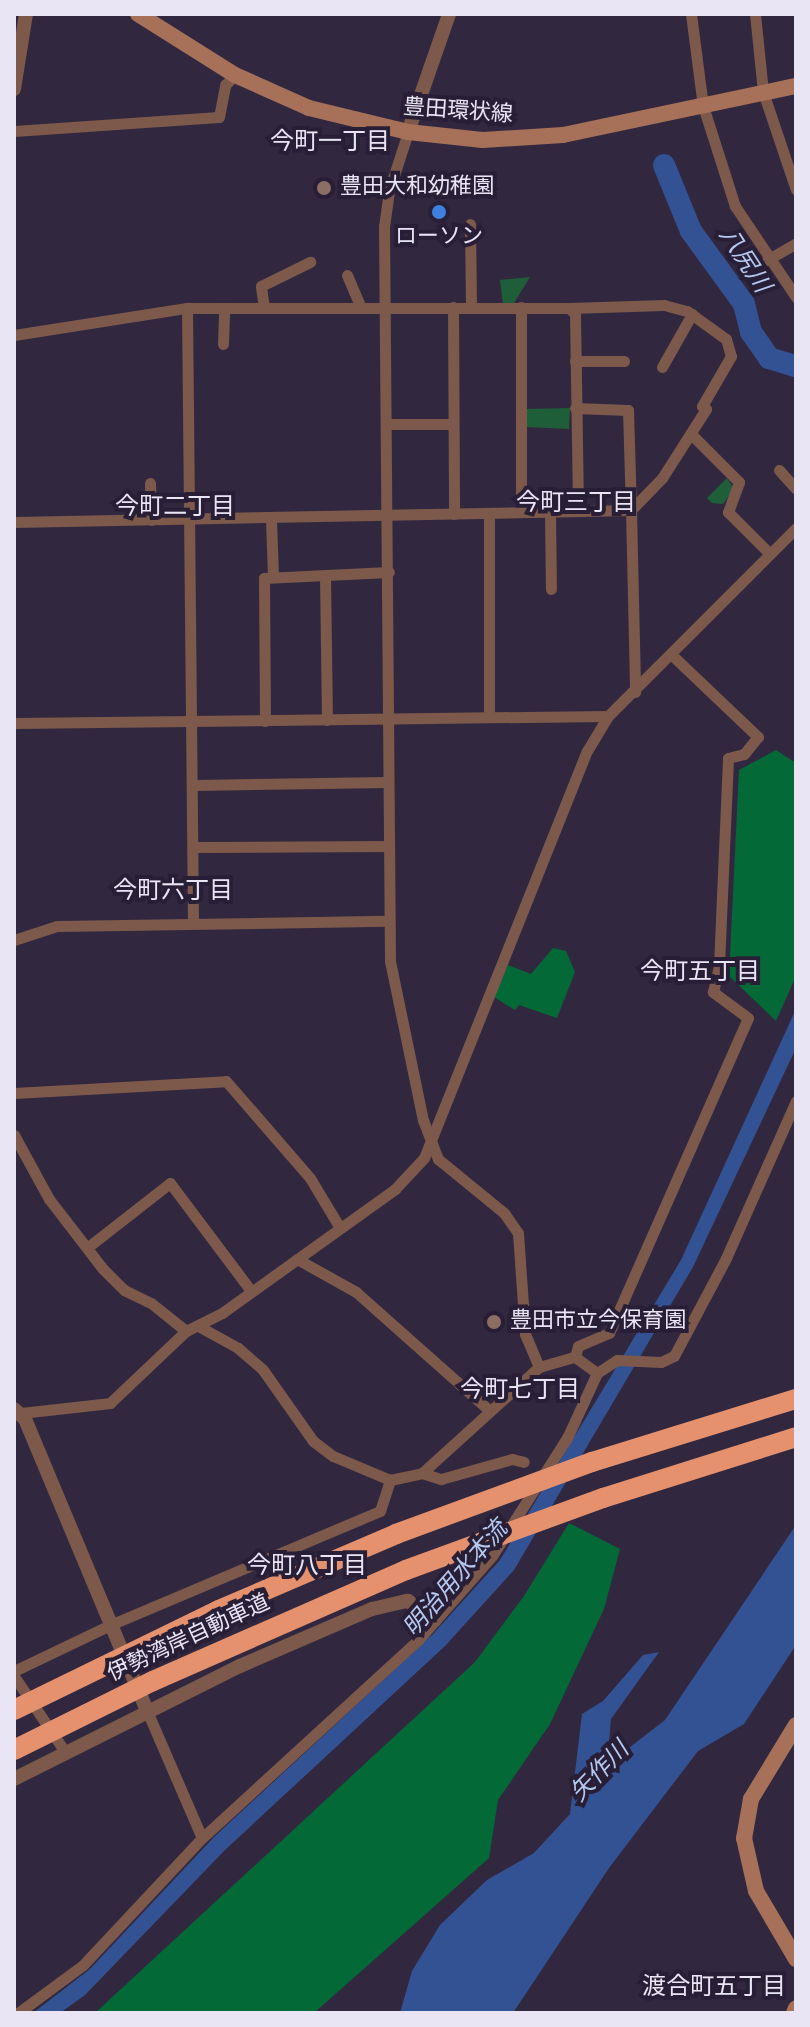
<!DOCTYPE html>
<html>
<head>
<meta charset="utf-8">
<style>
	body { margin:0 }
	#map { position:relative; width:810px; height:2027px; overflow:hidden; background:#312840; font-family:Overpass,"Noto Sans JP",sans-serif }
	div>[style] { position:absolute }
	.green>* { inset:0; background:#1e5f39 }
	.forest>* { inset:0; background:#036937 }
	.water>* { inset:0; background:#335294 }
	.river>* { height:22px; margin:-11px; padding:0 11px; transform-origin:11px; border-radius:11px; background:#335294 }
	.minor>* { height:11px; margin:-5.5px; padding:0 5.5px; transform-origin:5.5px; border-radius:5.5px; background:#7c594a }
	.tertiary>* { height:14px; margin:-7px; padding:0 7px; transform-origin:7px; border-radius:7px; background:#7c594a }
	.secondary>* { height:16px; margin:-8px; padding:0 8px; transform-origin:8px; border-radius:8px; background:#a77059 }
	.motorway>* { height:20px; margin:-10px; padding:0 10px; transform-origin:10px; border-radius:10px; background:#e6916d }
	.dots>* { width:22px; height:22px; translate:-50% -50%; box-sizing:border-box; border:4px solid #281f36; border-radius:50% }
	span { translate:-50% -50%; white-space:nowrap; text-align:center; line-height:1.15; -webkit-text-stroke:8px #281f36; paint-order:stroke }
	.street-label { font-size:22px; color:#eae5f5 }
	.poi-label { font-size:22px; color:#eae5f5 }
	.left { translate:0 -50%; text-align:left }
	.neighbourhood-label { font-size:24px; color:#eae5f5 }
	.water-label { font-size:24px; color:#b5c9ef; font-style:italic }
	.frame { position:absolute; inset:0; border:16px solid #eae5f5; pointer-events:none }
</style>
</head>
<body>
<div id="map">
	<div class="green">
		<i style="clip-path:polygon(530px 277px,514px 303px,503px 304px,500px 280px)"></i>
		<i style="clip-path:polygon(570px 408px,569px 429px,527px 427px,527px 409px)"></i>
		<i style="clip-path:polygon(727px 478px,734px 489px,723px 504px,712px 503px,707px 498px)"></i>
	</div>
	<div class="forest">
		<i style="clip-path:polygon(776px 750px,796px 763px,796px 976px,776px 1021px,729px 976px,739px 770px)"></i>
		<i style="clip-path:polygon(553px 948px,566px 951px,575px 972px,557px 1018px,519px 1005px,515px 1010px,494px 997px,508px 965px,531px 974px)"></i>
		<i style="clip-path:polygon(569px 1523px,620px 1549px,604px 1609px,550px 1724px,498px 1800px,489px 1858px,314px 2013px,95px 2013px,475px 1662px,524px 1596px)"></i>
	</div>
	<div class="water">
		<i style="clip-path:polygon(796px 1009px,796px 1048px,693px 1267px,514px 1570px,445px 1646px,225px 1850px,85px 1995px,60px 2013px,33px 2013px,90px 1969px,214px 1837px,432px 1635px,500px 1560px,681px 1260px)"></i>
		<i style="clip-path:polygon(796px 1525px,796px 1645px,744px 1724px,698px 1751px,609px 1868px,513px 2013px,400px 2013px,412px 1971px,440px 1925px,487px 1880px,534px 1853px,570px 1814px,582px 1714px,603px 1701px,643px 1655px,659px 1652px,611px 1719px,607px 1765px,665px 1720px)"></i>
	</div>
	<div class="river">
		<i style="left:664px;top:165px;width:71px;rotate:67.8deg"></i>
		<i style="left:691px;top:231px;width:90px;rotate:54deg"></i>
		<i style="left:744px;top:304px;width:29px;rotate:76deg"></i>
		<i style="left:751px;top:332px;width:32px;rotate:55deg"></i>
		<i style="left:769px;top:358px;width:28px;rotate:17deg"></i>
	</div>
	<div class="minor">
		<i style="left:691px;top:14px;width:93px;rotate:82.6deg"></i>
		<i style="left:703px;top:106px;width:105px;rotate:72.3deg"></i>
		<i style="left:735px;top:206px;width:110px;rotate:56.2deg"></i>
		<i style="left:755px;top:14px;width:78px;rotate:84.1deg"></i>
		<i style="left:763px;top:92px;width:103px;rotate:71.4deg"></i>
		<i style="left:14px;top:131px;width:205px;rotate:-3.9deg"></i>
		<i style="left:219px;top:117px;width:33px;rotate:-79deg"></i>
		<i style="left:225px;top:85px;width:14px;rotate:-45deg"></i>
		<i style="left:408px;top:132px;width:62px;rotate:107.9deg"></i>
		<i style="left:389px;top:191px;width:35px;rotate:98deg"></i>
		<i style="left:384px;top:226px;width:735px;rotate:89.53deg"></i>
		<i style="left:390px;top:961px;width:162px;rotate:78.3deg"></i>
		<i style="left:423px;top:1120px;width:42px;rotate:69deg"></i>
		<i style="left:438px;top:1159px;width:85px;rotate:39.3deg"></i>
		<i style="left:504px;top:1213px;width:24px;rotate:55deg"></i>
		<i style="left:518px;top:1233px;width:101px;rotate:86deg"></i>
		<i style="left:525px;top:1334px;width:36px;rotate:67deg"></i>
		<i style="left:470px;top:224px;width:83px;rotate:89.3deg"></i>
		<i style="left:767px;top:260px;width:34px;rotate:-30deg"></i>
		<i style="left:347px;top:275px;width:36px;rotate:67deg"></i>
		<i style="left:453px;top:307px;width:207px;rotate:89.7deg"></i>
		<i style="left:521px;top:307px;width:205px;rotate:90deg"></i>
		<i style="left:187px;top:308px;width:615px;rotate:89.44deg"></i>
		<i style="left:264px;top:308px;width:22px;rotate:-98deg"></i>
		<i style="left:261px;top:286px;width:55px;rotate:-26.1deg"></i>
		<i style="left:569px;top:308px;width:95px;rotate:-1.8deg"></i>
		<i style="left:664px;top:305px;width:24px;rotate:15deg"></i>
		<i style="left:687px;top:311px;width:48px;rotate:35.7deg"></i>
		<i style="left:726px;top:339px;width:18px;rotate:74deg"></i>
		<i style="left:731px;top:356px;width:58px;rotate:120.1deg"></i>
		<i style="left:702px;top:406px;width:5px;rotate:37deg"></i>
		<i style="left:706px;top:409px;width:82px;rotate:122.5deg"></i>
		<i style="left:662px;top:478px;width:45px;rotate:134.1deg"></i>
		<i style="left:14px;top:335px;width:175px;rotate:-8.9deg"></i>
		<i style="left:187px;top:308px;width:382px"></i>
		<i style="left:569px;top:308px;width:8px;rotate:45deg"></i>
		<i style="left:575px;top:314px;width:197px;rotate:89.1deg"></i>
		<i style="left:223px;top:344px;width:36px;rotate:-88deg"></i>
		<i style="left:575px;top:361px;width:49px"></i>
		<i style="left:662px;top:367px;width:61px;rotate:-60.5deg"></i>
		<i style="left:575px;top:408px;width:53px;rotate:2.2deg"></i>
		<i style="left:628px;top:410px;width:100px;rotate:88.3deg"></i>
		<i style="left:386px;top:424px;width:67px"></i>
		<i style="left:691px;top:434px;width:68px;rotate:45deg"></i>
		<i style="left:739px;top:482px;width:32px;rotate:110deg"></i>
		<i style="left:728px;top:512px;width:58px;rotate:45deg"></i>
		<i style="left:779px;top:470px;width:25px;rotate:48deg"></i>
		<i style="left:150px;top:483px;width:37px;rotate:88deg"></i>
		<i style="left:550px;top:512px;width:77px;rotate:89.3deg"></i>
		<i style="left:489px;top:513px;width:202px;rotate:90deg"></i>
		<i style="left:271px;top:520px;width:54px;rotate:87.9deg"></i>
		<i style="left:14px;top:522px;width:617px;rotate:-1.11deg"></i>
		<i style="left:631px;top:510px;width:182px;rotate:88.7deg"></i>
		<i style="left:325px;top:576px;width:144px;rotate:89.2deg"></i>
		<i style="left:265px;top:721px;width:143px;rotate:-90.4deg"></i>
		<i style="left:264px;top:578px;width:125px;rotate:-2.7deg"></i>
		<i style="left:14px;top:723px;width:594px;rotate:-0.68deg"></i>
		<i style="left:194px;top:785px;width:194px;rotate:-0.9deg"></i>
		<i style="left:193px;top:847px;width:195px;rotate:-0.3deg"></i>
		<i style="left:14px;top:940px;width:45px;rotate:-18deg"></i>
		<i style="left:57px;top:926px;width:331px;rotate:-0.9deg"></i>
		<i style="left:14px;top:1093px;width:212px;rotate:-3.2deg"></i>
		<i style="left:226px;top:1081px;width:128px;rotate:49.1deg"></i>
		<i style="left:310px;top:1178px;width:58px;rotate:59deg"></i>
		<i style="left:14px;top:1135px;width:73px;rotate:61.3deg"></i>
		<i style="left:49px;top:1199px;width:88px;rotate:52.4deg"></i>
		<i style="left:103px;top:1269px;width:30px;rotate:45deg"></i>
		<i style="left:124px;top:1290px;width:30px;rotate:26deg"></i>
		<i style="left:151px;top:1303px;width:45px;rotate:38.7deg"></i>
		<i style="left:88px;top:1247px;width:104px;rotate:-38deg"></i>
		<i style="left:170px;top:1183px;width:135px;rotate:53.1deg"></i>
		<i style="left:297px;top:1259px;width:68px;rotate:29.2deg"></i>
		<i style="left:356px;top:1292px;width:179px;rotate:41.6deg"></i>
		<i style="left:200px;top:1327px;width:43px;rotate:28.9deg"></i>
		<i style="left:238px;top:1348px;width:33px;rotate:41deg"></i>
		<i style="left:263px;top:1370px;width:87px;rotate:54.8deg"></i>
		<i style="left:313px;top:1441px;width:25px;rotate:37deg"></i>
		<i style="left:333px;top:1456px;width:62px;rotate:22.8deg"></i>
		<i style="left:390px;top:1480px;width:33px;rotate:-12deg"></i>
		<i style="left:422px;top:1473px;width:158px;rotate:-42.2deg"></i>
		<i style="left:539px;top:1367px;width:37px;rotate:-16deg"></i>
		<i style="left:575px;top:1357px;width:27px;rotate:36deg"></i>
		<i style="left:597px;top:1373px;width:24px;rotate:-33deg"></i>
		<i style="left:617px;top:1360px;width:44px;rotate:2.6deg"></i>
		<i style="left:661px;top:1362px;width:14px;rotate:-25deg"></i>
		<i style="left:674px;top:1356px;width:111px;rotate:-62deg"></i>
		<i style="left:726px;top:1258px;width:172px;rotate:-66deg"></i>
		<i style="left:575px;top:1357px;width:11px;rotate:-75deg"></i>
		<i style="left:578px;top:1346px;width:34px;rotate:-23deg"></i>
		<i style="left:609px;top:1333px;width:344px;rotate:-66.2deg"></i>
		<i style="left:748px;top:1018px;width:44px;rotate:-143.4deg"></i>
		<i style="left:713px;top:992px;width:28px;rotate:-77deg"></i>
		<i style="left:719px;top:965px;width:207px;rotate:-87.5deg"></i>
		<i style="left:728px;top:758px;width:16px;rotate:-14deg"></i>
		<i style="left:744px;top:754px;width:22px;rotate:-51deg"></i>
		<i style="left:758px;top:737px;width:119px;rotate:-136.4deg"></i>
		<i style="left:21px;top:1413px;width:90px;rotate:-6.4deg"></i>
		<i style="left:110px;top:1403px;width:105px;rotate:-43.5deg"></i>
		<i style="left:186px;top:1331px;width:40px;rotate:-26.6deg"></i>
		<i style="left:222px;top:1313px;width:213px;rotate:-35.6deg"></i>
		<i style="left:395px;top:1189px;width:42px;rotate:-46.9deg"></i>
		<i style="left:424px;top:1158px;width:438px;rotate:-68.2deg"></i>
		<i style="left:587px;top:751px;width:41px;rotate:-59deg"></i>
		<i style="left:608px;top:716px;width:266px;rotate:-45deg"></i>
		<i style="left:422px;top:1473px;width:20px;rotate:18deg"></i>
		<i style="left:441px;top:1479px;width:74px;rotate:-15.7deg"></i>
		<i style="left:512px;top:1459px;width:12px;rotate:14deg"></i>
		<i style="left:14px;top:1671px;width:106px;rotate:-25.6deg"></i>
		<i style="left:110px;top:1625px;width:293px;rotate:-22.9deg"></i>
		<i style="left:380px;top:1511px;width:33px;rotate:-72deg"></i>
		<i style="left:14px;top:1676px;width:92px;rotate:56.1deg"></i>
		<i style="left:147px;top:1711px;width:138px;rotate:66.6deg"></i>
		<i style="left:18px;top:2013px;width:81px;rotate:-36.4deg"></i>
		<i style="left:83px;top:1965px;width:174px;rotate:-46.9deg"></i>
		<i style="left:202px;top:1838px;width:293px;rotate:-42.5deg"></i>
		<i style="left:418px;top:1640px;width:112px;rotate:-48.6deg"></i>
		<i style="left:492px;top:1556px;width:140px;rotate:-57.6deg"></i>
		<i style="left:567px;top:1438px;width:72px;rotate:-65.2deg"></i>
	</div>
	<div class="tertiary">
		<i style="left:14px;top:89px;width:76px;rotate:-80.9deg"></i>
		<i style="left:408px;top:132px;width:125px;rotate:-70.8deg"></i>
		<i style="left:14px;top:1409px;width:15px;rotate:42deg"></i>
		<i style="left:25px;top:1419px;width:316px;rotate:67.3deg"></i>
		<i style="left:14px;top:1779px;width:253px;rotate:-26.6deg"></i>
		<i style="left:240px;top:1666px;width:144px;rotate:-23.4deg"></i>
		<i style="left:372px;top:1609px;width:37px;rotate:-13deg"></i>
		<i style="left:408px;top:1601px;width:33px;rotate:35deg"></i>
	</div>
	<div class="secondary">
		<i style="left:138px;top:14px;width:115px;rotate:32.2deg"></i>
		<i style="left:235px;top:75px;width:81px;rotate:24deg"></i>
		<i style="left:309px;top:108px;width:102px;rotate:13.6deg"></i>
		<i style="left:408px;top:132px;width:75px;rotate:6.1deg"></i>
		<i style="left:483px;top:140px;width:80px;rotate:-3.6deg"></i>
		<i style="left:563px;top:135px;width:238px;rotate:-11.9deg"></i>
		<i style="left:796px;top:1725px;width:87px;rotate:121.3deg"></i>
		<i style="left:751px;top:1799px;width:40px;rotate:100deg"></i>
		<i style="left:744px;top:1838px;width:54px;rotate:77.2deg"></i>
		<i style="left:756px;top:1891px;width:79px;rotate:59.5deg"></i>
		<i style="left:794px;top:2013px;width:5px;rotate:-68deg"></i>
	</div>
	<div class="motorway">
		<i style="left:14px;top:1710px;width:228px;rotate:-26deg"></i>
		<i style="left:219px;top:1610px;width:193px;rotate:-23.2deg"></i>
		<i style="left:396px;top:1534px;width:209px;rotate:-20.2deg"></i>
		<i style="left:592px;top:1462px;width:214px;rotate:-17.2deg"></i>
		<i style="left:14px;top:1750px;width:155px;rotate:-26.4deg"></i>
		<i style="left:153px;top:1681px;width:276px;rotate:-23.7deg"></i>
		<i style="left:406px;top:1570px;width:210px;rotate:-20.1deg"></i>
		<i style="left:603px;top:1498px;width:202px;rotate:-17.5deg"></i>
	</div>
	<div class="dots">
		<i style="left:324px;top:188px;background:#8d6e63"></i>
		<i style="left:439px;top:212px;background:#3f7fe0"></i>
		<i style="left:494px;top:1322px;background:#8d6e63"></i>
	</div>
	<div class="street-label">
		<span style="left:458px;top:112px;rotate:4deg">豊田環状線</span>
		<span style="left:189px;top:1639px;rotate:-25deg">伊勢湾岸自動車道</span>
	</div>
	<div class="poi-label">
		<span class="left" style="left:340px;top:188px">豊田大和幼稚園</span>
		<span style="left:439px;top:238px">ローソン</span>
		<span class="left" style="left:510px;top:1322px">豊田市立今保育園</span>
	</div>
	<div class="neighbourhood-label">
		<span style="left:330px;top:144px">今町一丁目</span>
		<span style="left:576px;top:505px">今町三丁目</span>
		<span style="left:175px;top:509px">今町二丁目</span>
		<span style="left:173px;top:893px">今町六丁目</span>
		<span style="left:700px;top:974px">今町五丁目</span>
		<span style="left:520px;top:1392px">今町七丁目</span>
		<span style="left:307px;top:1568px">今町八丁目</span>
		<span style="left:714px;top:1989px">渡合町五丁目</span>
	</div>
	<div class="water-label">
		<span style="left:743px;top:261px;rotate:57deg">八尻川</span>
		<span style="left:457px;top:1580px;rotate:-49deg">明治用水本流</span>
		<span style="left:601px;top:1773px;rotate:-46deg">矢作川</span>
	</div>
	<div class="frame"></div>
</div>
</body>
</html>
